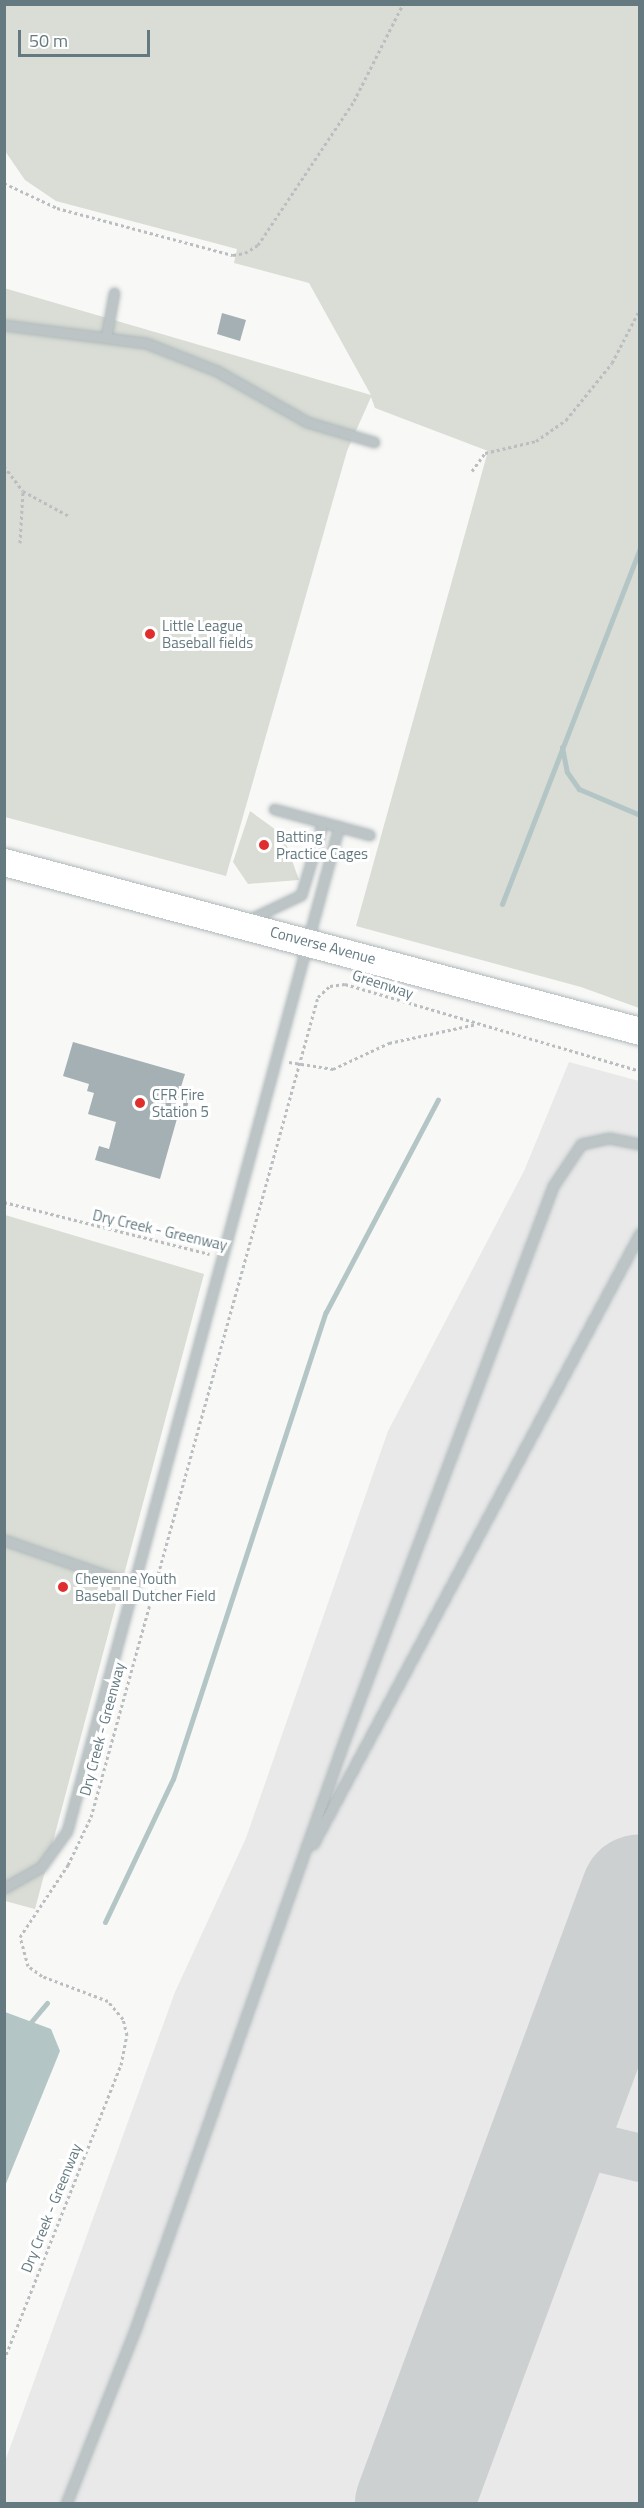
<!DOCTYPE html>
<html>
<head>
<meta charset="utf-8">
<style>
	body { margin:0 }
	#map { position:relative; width:644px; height:2508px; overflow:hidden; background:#f8f8f6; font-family:"Titillium Web",sans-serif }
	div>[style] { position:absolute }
	.built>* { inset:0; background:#e9e9e9 }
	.green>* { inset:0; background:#d9ddd5 }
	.water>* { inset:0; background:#b4c5c6 }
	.stream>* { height:5px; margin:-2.5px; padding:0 2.5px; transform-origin:2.5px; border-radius:2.5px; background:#b4c5c6 }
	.taxiway>* { height:48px; margin:-24px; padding:0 24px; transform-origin:24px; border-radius:24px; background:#ccd0d1 }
	.runway>* { height:118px; margin:-59px; padding:0 59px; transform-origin:59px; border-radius:59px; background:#ccd0d1 }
	.building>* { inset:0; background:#a4b0b3 }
	.path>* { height:3px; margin-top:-1.5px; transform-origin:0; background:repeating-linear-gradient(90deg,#babec0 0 3px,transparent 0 6px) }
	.roads { filter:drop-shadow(0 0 2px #afb8bb) drop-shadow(0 0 2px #afb8bb) }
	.lane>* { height:9px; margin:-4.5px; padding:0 4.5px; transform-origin:4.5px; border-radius:4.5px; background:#bdc4c6 }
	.secondary>* { height:27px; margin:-13.5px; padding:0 13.5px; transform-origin:13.5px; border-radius:13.5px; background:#fff }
	.dots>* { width:16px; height:16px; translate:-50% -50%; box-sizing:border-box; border:3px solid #fff; border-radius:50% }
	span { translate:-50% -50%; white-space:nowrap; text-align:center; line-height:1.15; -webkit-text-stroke:6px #fff; paint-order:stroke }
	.poi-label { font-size:15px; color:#647a80 }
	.left { translate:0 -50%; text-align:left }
	.street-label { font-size:15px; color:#647a80 }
	.frame { position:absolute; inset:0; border:6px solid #647a80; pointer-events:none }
	.scale { position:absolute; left:18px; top:30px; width:132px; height:27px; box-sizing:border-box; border:3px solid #647a80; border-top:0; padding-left:8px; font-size:18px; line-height:21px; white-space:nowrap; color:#647a80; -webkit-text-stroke:4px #fff; paint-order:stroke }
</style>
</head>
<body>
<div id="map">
	<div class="built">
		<i style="clip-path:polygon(569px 1062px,639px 1081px,639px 2503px,5px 2503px,4px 2464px,175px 1992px,246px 1838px,388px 1431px,524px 1171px)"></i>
	</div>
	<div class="green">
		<i style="clip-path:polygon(6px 5px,639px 5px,639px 1008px,581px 987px,356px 926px,488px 451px,375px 408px,371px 397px,347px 451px,226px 876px,5px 817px,4px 288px,371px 395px,309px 283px,234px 263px,237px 249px,56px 201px,25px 180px,5px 151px)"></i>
		<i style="clip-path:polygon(250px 811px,283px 835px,299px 880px,248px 884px,233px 862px)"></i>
		<i style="clip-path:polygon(5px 1215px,204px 1274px,35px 1909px,5px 1901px)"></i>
	</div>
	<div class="water">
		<i style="clip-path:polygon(5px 2012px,51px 2029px,60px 2051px,5px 2186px)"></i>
	</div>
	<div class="stream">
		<i style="left:562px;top:747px;width:25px;rotate:79deg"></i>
		<i style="left:567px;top:772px;width:21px;rotate:55deg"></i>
		<i style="left:579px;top:789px;width:66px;rotate:23.1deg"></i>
		<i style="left:502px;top:904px;width:382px;rotate:-68.8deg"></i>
		<i style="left:105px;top:1922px;width:158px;rotate:-64.6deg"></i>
		<i style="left:173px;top:1779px;width:491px;rotate:-71.9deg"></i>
		<i style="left:326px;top:1312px;width:240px;rotate:-62.2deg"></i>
		<i style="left:31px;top:2022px;width:25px;rotate:-50deg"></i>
	</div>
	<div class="taxiway">
		<i style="left:531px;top:2185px;width:36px;rotate:-60deg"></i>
		<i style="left:549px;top:2154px;width:29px;rotate:-25deg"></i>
		<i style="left:575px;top:2142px;width:67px;rotate:13.8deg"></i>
	</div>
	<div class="runway">
		<i style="left:414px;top:2504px;width:651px;rotate:-69.7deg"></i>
	</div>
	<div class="building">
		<i style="clip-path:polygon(222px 313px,246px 320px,240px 341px,217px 334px)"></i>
		<i style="clip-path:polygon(73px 1042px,185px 1074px,180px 1090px,191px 1093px,185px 1115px,178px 1115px,160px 1179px,95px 1160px,99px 1146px,109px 1149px,116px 1122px,88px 1114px,94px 1093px,87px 1091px,89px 1084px,63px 1076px)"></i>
	</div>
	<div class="path">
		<i style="left:4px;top:183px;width:59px;rotate:25.3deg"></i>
		<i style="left:57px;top:208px;width:182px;rotate:15deg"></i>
		<i style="left:233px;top:255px;width:12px;rotate:-9deg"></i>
		<i style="left:245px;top:253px;width:15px;rotate:-32deg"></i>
		<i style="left:258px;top:245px;width:173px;rotate:-56.3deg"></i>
		<i style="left:354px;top:101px;width:109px;rotate:-63.2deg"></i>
		<i style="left:4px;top:466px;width:31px;rotate:53deg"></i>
		<i style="left:472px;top:471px;width:22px;rotate:-54deg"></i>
		<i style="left:485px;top:453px;width:52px;rotate:-13.2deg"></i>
		<i style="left:536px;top:441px;width:37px;rotate:-35deg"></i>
		<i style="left:566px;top:420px;width:73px;rotate:-51.1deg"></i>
		<i style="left:612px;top:363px;width:61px;rotate:-62.6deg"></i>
		<i style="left:20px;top:543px;width:52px;rotate:-86.7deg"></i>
		<i style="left:23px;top:491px;width:52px;rotate:28.5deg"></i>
		<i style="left:289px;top:1062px;width:45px;rotate:9deg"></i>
		<i style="left:333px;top:1069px;width:62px;rotate:-24.9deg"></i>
		<i style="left:389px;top:1043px;width:90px;rotate:-12.2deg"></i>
		<i style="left:4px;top:1202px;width:212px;rotate:14.2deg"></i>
		<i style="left:4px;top:2360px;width:317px;rotate:-68.4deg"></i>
		<i style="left:121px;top:2065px;width:31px;rotate:-79deg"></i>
		<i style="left:127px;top:2035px;width:16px;rotate:-104deg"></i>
		<i style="left:123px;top:2019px;width:23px;rotate:-130deg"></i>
		<i style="left:108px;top:2001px;width:71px;rotate:-159.3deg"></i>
		<i style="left:42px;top:1976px;width:17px;rotate:-144deg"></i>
		<i style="left:28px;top:1966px;width:30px;rotate:-105deg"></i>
		<i style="left:20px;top:1937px;width:87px;rotate:-56.3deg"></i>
		<i style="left:68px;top:1865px;width:53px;rotate:-64.4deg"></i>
		<i style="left:91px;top:1817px;width:851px;rotate:-74.53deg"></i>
		<i style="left:318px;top:997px;width:16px;rotate:-43deg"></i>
		<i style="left:330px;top:986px;width:15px;rotate:-8deg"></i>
		<i style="left:345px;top:984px;width:308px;rotate:16.4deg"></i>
	</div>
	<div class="roads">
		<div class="lane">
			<i style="left:4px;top:325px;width:143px;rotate:7.2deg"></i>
			<i style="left:146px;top:343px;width:76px;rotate:21.5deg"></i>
			<i style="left:217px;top:371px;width:103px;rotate:29.5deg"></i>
			<i style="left:307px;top:422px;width:70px;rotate:16.6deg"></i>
			<i style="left:106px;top:337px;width:45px;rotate:-79.7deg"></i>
			<i style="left:274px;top:809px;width:99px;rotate:15.2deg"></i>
			<i style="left:248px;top:920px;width:59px;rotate:-25.3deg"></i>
			<i style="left:301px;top:895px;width:76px;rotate:-73.2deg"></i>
			<i style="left:4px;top:1540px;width:138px;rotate:19.1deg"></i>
			<i style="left:313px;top:1844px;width:693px;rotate:-61.84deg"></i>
			<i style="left:4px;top:1888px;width:43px;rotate:-29.6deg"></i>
			<i style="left:41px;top:1867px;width:44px;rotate:-54.2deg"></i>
			<i style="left:67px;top:1831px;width:1041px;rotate:-74.86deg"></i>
			<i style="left:66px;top:2504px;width:190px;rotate:-68.4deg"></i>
			<i style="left:136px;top:2327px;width:622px;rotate:-70.46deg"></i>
			<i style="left:344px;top:1741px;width:593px;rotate:-69.36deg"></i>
			<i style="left:553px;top:1186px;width:50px;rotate:-56.3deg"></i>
			<i style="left:581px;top:1144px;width:29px;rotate:-12deg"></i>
			<i style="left:609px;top:1138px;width:32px;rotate:11deg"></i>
		</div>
		<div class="secondary">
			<i style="left:4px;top:862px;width:658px;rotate:14.88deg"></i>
		</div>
	</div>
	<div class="dots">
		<i style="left:150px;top:634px;background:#e02e2e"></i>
		<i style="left:264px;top:845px;background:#e02e2e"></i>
		<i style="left:140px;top:1103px;background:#e02e2e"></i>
		<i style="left:63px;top:1587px;background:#e02e2e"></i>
	</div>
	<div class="poi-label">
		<span class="left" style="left:162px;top:634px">Little League<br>Baseball fields</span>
		<span class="left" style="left:276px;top:845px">Batting<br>Practice Cages</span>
		<span class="left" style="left:152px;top:1103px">CFR Fire<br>Station 5</span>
		<span class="left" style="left:75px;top:1587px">Cheyenne Youth<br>Baseball Dutcher Field</span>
	</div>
	<div class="street-label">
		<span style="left:323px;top:945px;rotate:15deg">Converse Avenue</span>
		<span style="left:383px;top:984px;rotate:18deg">Greenway</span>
		<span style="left:160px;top:1230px;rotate:13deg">Dry Creek - Greenway</span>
		<span style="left:102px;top:1729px;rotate:-75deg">Dry Creek - Greenway</span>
		<span style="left:51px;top:2208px;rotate:-68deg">Dry Creek - Greenway</span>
	</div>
	<div class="frame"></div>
	<div class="scale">50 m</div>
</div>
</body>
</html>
